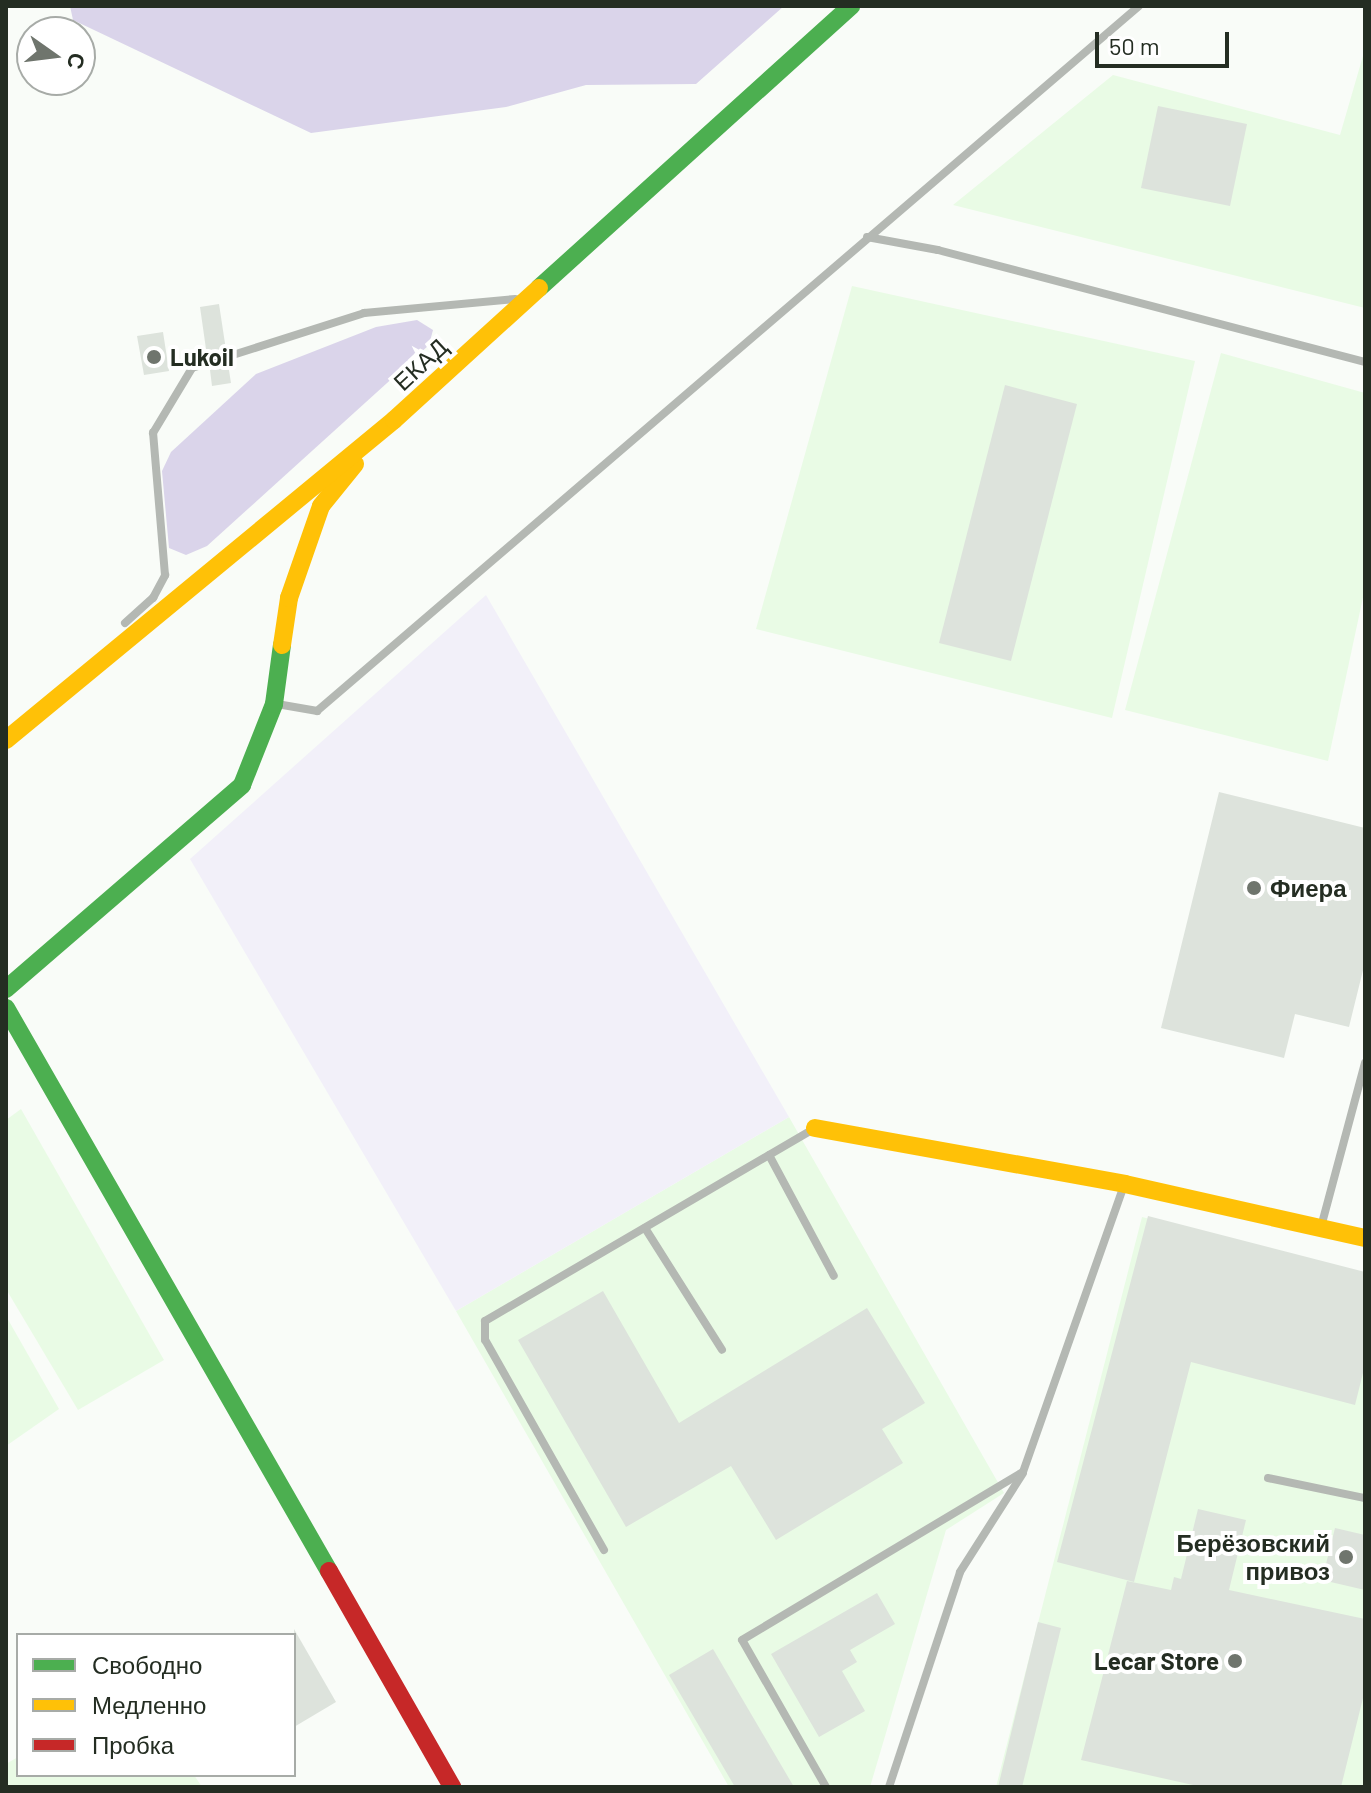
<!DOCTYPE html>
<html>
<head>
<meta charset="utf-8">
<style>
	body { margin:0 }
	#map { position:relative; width:1371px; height:1793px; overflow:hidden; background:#f9fcf8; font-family:Barlow,sans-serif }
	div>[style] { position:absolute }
	.built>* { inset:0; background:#e9fbe5 }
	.green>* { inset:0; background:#f2f0f9 }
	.forest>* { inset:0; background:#dad4ea }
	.building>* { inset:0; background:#dde3dc }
	.lane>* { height:8px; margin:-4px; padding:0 4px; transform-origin:4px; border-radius:4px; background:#b4b8b3 }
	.fast>* { height:18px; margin:-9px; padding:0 9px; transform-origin:9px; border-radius:9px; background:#4caf50 }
	.slow>* { height:18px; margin:-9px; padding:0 9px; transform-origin:9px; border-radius:9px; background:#ffc107 }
	.jam>* { height:18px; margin:-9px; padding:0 9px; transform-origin:9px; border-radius:9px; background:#c62828 }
	.dots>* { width:22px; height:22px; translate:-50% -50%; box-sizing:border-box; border:4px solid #fff; border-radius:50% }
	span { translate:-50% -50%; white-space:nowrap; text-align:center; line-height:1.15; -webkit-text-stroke:8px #fff; paint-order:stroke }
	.poi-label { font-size:24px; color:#242d22; font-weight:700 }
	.left { translate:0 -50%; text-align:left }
	.right { translate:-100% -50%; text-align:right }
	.street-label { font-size:24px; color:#242d22 }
	.frame { position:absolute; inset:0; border:8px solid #242d22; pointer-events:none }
	.legend { position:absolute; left:16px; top:1633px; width:280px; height:144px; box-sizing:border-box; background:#fff; border:2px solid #a7aba7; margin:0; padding:10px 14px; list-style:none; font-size:24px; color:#242d22 }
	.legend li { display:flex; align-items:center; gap:16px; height:40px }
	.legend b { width:40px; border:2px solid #a7aba7 }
	.north { position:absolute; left:16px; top:16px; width:80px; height:80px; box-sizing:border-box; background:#fff; border:2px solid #a7aba7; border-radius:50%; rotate:104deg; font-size:22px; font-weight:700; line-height:32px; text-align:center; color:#242d22 }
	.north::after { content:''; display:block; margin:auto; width:28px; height:36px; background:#6f756d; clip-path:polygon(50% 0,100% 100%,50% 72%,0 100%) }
	.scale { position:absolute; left:1095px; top:32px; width:134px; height:36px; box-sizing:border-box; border:4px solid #242d22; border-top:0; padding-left:10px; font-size:24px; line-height:28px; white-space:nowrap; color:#242d22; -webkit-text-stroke:6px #fff; paint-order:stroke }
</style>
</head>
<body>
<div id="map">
	<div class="built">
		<i style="clip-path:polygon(1365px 49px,1365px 308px,953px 205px,1113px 75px,1340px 135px)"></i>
		<i style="clip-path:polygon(852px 286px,1195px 361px,1112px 718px,756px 629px)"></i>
		<i style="clip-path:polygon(1221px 353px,1365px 393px,1365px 588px,1328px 761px,1125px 710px)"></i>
		<i style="clip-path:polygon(21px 1109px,164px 1360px,78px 1410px,6px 1289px,6px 1120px)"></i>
		<i style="clip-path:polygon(789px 1117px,1004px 1493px,946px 1530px,870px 1787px,729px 1787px,456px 1311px)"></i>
		<i style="clip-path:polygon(1142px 1217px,1365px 1273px,1365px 1787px,996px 1787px)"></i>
		<i style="clip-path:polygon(6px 1316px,59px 1409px,6px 1446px)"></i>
		<i style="clip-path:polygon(18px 1757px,18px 1775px,194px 1775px,202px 1787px,6px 1787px,6px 1764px)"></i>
	</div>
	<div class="green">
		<i style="clip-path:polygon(486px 595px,789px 1117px,456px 1311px,190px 859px)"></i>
	</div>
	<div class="forest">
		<i style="clip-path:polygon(70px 6px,784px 6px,696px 84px,586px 85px,506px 107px,311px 133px,73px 20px)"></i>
		<i style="clip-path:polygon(417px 320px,433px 330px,429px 345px,207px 546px,186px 555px,169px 548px,162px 471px,171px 452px,256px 374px,376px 327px)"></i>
	</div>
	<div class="building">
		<i style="clip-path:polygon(1158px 106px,1247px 124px,1230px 206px,1141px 188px)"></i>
		<i style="clip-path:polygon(219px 304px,226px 350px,207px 356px,200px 307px)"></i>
		<i style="clip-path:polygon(163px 332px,169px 371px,144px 375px,137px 336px)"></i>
		<i style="clip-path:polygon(228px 364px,231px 383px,212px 386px,210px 370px)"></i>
		<i style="clip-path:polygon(1005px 385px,1077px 404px,1011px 661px,939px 643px)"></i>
		<i style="clip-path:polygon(1219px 792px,1365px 828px,1365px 962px,1349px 1027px,1295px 1014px,1284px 1058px,1161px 1028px)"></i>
		<i style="clip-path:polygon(1148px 1216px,1365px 1272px,1365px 1365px,1355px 1405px,1191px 1362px,1134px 1582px,1057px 1562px)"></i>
		<i style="clip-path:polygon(603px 1291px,679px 1423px,867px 1308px,925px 1403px,882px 1429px,903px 1463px,776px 1540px,731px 1466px,626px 1527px,518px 1340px)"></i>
		<i style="clip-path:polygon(1198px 1509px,1246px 1520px,1229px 1590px,1365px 1619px,1365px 1690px,1341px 1787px,1202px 1787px,1081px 1760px,1127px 1581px,1171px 1590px,1174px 1577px,1181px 1579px)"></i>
		<i style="clip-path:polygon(1335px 1528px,1365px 1535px,1365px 1590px,1322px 1580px)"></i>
		<i style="clip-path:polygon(877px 1593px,895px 1624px,850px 1650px,857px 1662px,842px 1671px,865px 1711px,819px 1737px,771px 1654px)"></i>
		<i style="clip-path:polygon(1038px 1622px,1061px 1628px,1022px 1787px,998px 1787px)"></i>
		<i style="clip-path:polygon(294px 1629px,336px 1702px,294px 1727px)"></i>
		<i style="clip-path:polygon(713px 1649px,794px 1787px,735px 1787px,669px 1675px)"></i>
	</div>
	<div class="lane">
		<i style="left:867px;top:237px;width:72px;rotate:10.4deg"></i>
		<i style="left:938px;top:250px;width:441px;rotate:14.7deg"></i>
		<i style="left:125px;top:623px;width:38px;rotate:-42deg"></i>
		<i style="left:153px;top:598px;width:26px;rotate:-62deg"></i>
		<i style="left:165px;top:575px;width:143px;rotate:-94.8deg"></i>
		<i style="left:153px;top:433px;width:76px;rotate:-59deg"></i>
		<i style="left:192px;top:368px;width:181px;rotate:-17.7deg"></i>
		<i style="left:364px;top:313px;width:152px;rotate:-5.3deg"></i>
		<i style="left:277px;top:704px;width:41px;rotate:9.9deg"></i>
		<i style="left:317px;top:711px;width:1083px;rotate:-40.62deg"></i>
		<i style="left:769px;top:1155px;width:137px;rotate:61.8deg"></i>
		<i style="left:1321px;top:1227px;width:170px;rotate:-75deg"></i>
		<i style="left:645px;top:1228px;width:144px;rotate:57.7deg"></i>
		<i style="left:1268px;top:1478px;width:99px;rotate:11.7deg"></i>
		<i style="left:604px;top:1550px;width:241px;rotate:-119.5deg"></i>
		<i style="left:485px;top:1340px;width:19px;rotate:-90deg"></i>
		<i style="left:485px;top:1321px;width:381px;rotate:-30.3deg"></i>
		<i style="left:826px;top:1787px;width:169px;rotate:-119.7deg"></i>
		<i style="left:742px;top:1640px;width:327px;rotate:-30.9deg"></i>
		<i style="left:1023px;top:1472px;width:301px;rotate:-70.6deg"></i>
		<i style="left:889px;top:1787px;width:226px;rotate:-71.7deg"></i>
		<i style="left:960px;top:1572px;width:117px;rotate:-57.5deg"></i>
	</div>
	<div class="fast">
		<i style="left:539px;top:288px;width:421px;rotate:-42.1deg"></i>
		<i style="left:6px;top:989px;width:312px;rotate:-40.8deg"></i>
		<i style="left:242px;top:785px;width:87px;rotate:-68.4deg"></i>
		<i style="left:274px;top:704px;width:60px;rotate:-82.3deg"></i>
		<i style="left:6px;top:1008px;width:649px;rotate:60.16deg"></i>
	</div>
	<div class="slow">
		<i style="left:282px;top:645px;width:48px;rotate:-81.5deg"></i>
		<i style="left:289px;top:598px;width:97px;rotate:-70.8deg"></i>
		<i style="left:321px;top:506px;width:54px;rotate:-51deg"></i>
		<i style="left:6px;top:740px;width:503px;rotate:-39.51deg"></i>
		<i style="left:394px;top:420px;width:196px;rotate:-42.3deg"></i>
		<i style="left:815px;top:1128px;width:315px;rotate:10.2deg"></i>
		<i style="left:1125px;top:1184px;width:246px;rotate:12.7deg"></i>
	</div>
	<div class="jam">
		<i style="left:329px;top:1571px;width:249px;rotate:60.3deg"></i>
	</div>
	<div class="dots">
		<i style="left:154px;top:357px;background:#6f756d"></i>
		<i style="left:1254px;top:888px;background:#6f756d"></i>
		<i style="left:1346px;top:1557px;background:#6f756d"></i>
		<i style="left:1235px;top:1661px;background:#6f756d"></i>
	</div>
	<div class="poi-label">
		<span class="left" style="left:170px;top:357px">Lukoil</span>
		<span class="left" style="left:1270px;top:888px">Фиера</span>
		<span class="right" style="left:1330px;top:1557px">Берёзовский<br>привоз</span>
		<span class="right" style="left:1219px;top:1661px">Lecar Store</span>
	</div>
	<div class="street-label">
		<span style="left:420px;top:364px;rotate:-43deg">ЕКАД</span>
	</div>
	<div class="frame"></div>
	<ul class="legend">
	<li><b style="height:10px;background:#4caf50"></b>Свободно</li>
	<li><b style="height:10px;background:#ffc107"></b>Медленно</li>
	<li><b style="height:10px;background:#c62828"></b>Пробка</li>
	</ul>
	<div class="north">С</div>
	<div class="scale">50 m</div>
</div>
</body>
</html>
